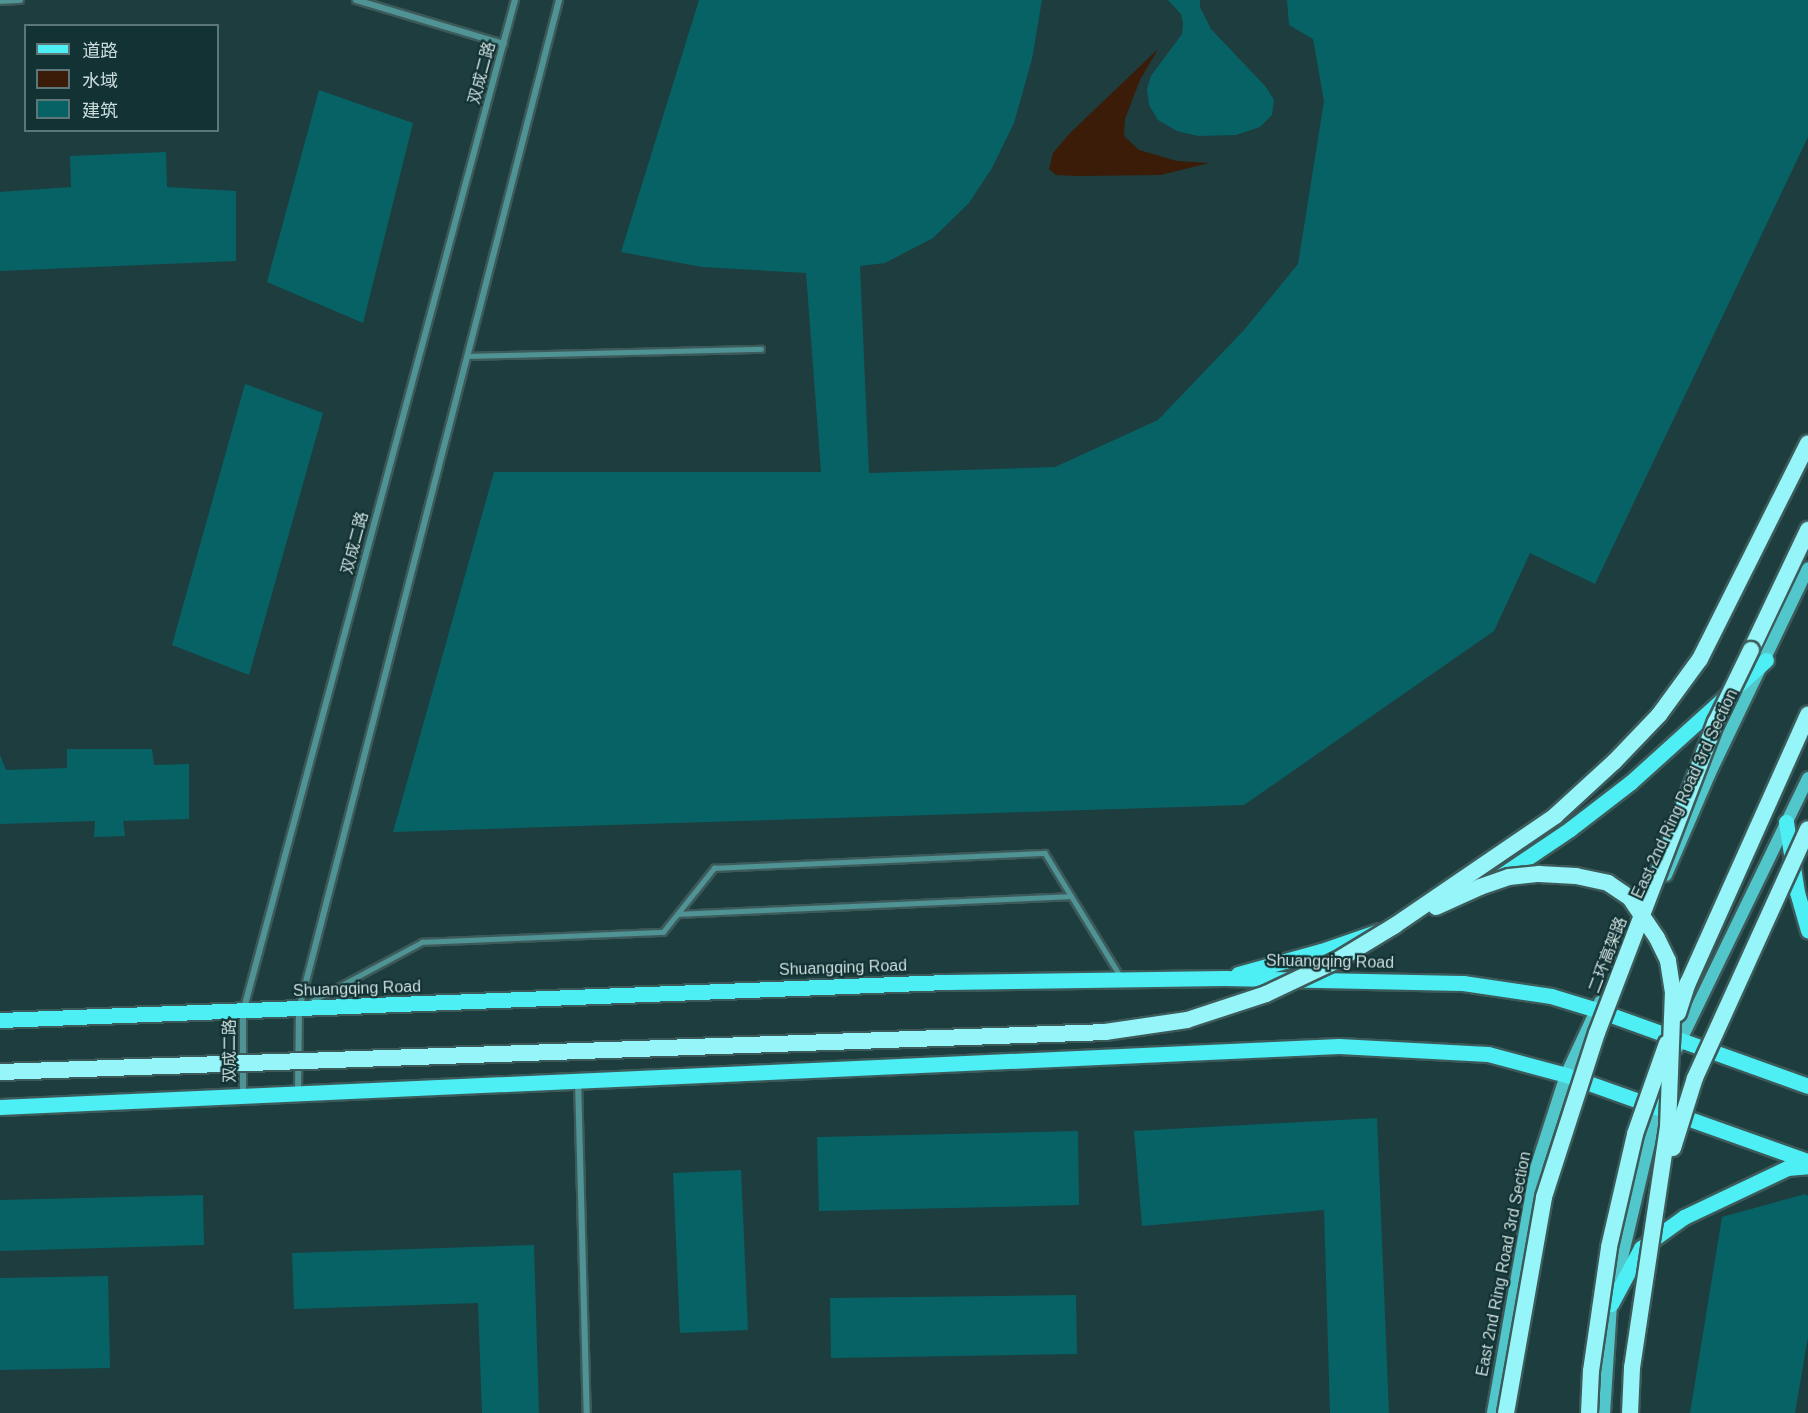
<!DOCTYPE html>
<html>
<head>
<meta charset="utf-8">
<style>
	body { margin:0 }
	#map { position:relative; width:1808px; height:1413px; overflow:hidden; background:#1e3d3e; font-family:Arial,"Noto Sans SC",sans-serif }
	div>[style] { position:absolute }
	.water>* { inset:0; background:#3a1c08 }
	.building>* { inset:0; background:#076265 }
	.roads { filter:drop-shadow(2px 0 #3d5a5a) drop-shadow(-2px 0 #3d5a5a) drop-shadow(0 2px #3d5a5a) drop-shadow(0 -2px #3d5a5a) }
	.service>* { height:4.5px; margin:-2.25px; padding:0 2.25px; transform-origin:2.25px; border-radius:2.25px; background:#4f9395 }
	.minor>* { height:6px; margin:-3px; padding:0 3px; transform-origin:3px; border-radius:3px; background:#4f9395 }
	.secondary>* { height:12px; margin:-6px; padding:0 6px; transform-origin:6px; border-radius:6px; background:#51c7cb }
	.primary>* { height:15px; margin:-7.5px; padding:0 7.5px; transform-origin:7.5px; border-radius:7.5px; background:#4deff4 }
	.trunk>* { height:16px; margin:-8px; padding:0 8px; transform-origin:8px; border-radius:8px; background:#95f5f8 }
	.bridges { filter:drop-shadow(2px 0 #3d5a5a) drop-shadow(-2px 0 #3d5a5a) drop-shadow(0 2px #3d5a5a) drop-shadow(0 -2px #3d5a5a) }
	.trunk-bridge>* { height:16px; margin:-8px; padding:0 8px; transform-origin:8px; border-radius:8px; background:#95f5f8 }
	span { translate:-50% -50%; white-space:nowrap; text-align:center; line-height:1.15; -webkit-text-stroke:4.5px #133233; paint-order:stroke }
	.street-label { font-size:16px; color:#cbdcdc }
	.legend { position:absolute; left:24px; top:24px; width:195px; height:108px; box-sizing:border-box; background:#133233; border:2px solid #5d7677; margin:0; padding:8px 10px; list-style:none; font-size:18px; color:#cbdcdc }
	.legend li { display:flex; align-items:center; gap:12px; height:30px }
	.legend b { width:30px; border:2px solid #5d7677 }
</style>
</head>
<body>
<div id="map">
	<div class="water">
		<i style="clip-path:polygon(1158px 49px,1140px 80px,1125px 119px,1124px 136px,1139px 150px,1177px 161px,1209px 163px,1161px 175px,1079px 176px,1056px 175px,1049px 169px,1053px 153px,1069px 134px)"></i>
	</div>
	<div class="building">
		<i style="clip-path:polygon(699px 0,1042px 0,1032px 59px,1014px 123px,992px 168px,969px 203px,933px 238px,885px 263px,860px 266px,869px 473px,1055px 467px,1158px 420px,1244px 330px,1298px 264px,1324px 101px,1313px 39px,1289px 25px,1287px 0,1808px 0,1808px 137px,1595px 584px,1530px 553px,1494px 631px,1244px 805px,393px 832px,494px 472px,821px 472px,806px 273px,702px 267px,621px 252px)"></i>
		<i style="clip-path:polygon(1168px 0,1200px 0,1200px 7px,1211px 29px,1266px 87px,1274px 100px,1272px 115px,1260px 127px,1236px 135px,1198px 136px,1177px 131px,1158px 120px,1149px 105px,1147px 89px,1151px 76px,1182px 34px,1183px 23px,1181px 14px)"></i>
		<i style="clip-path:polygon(319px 90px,413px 123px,363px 323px,267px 282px)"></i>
		<i style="clip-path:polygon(166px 152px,167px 187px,236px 191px,236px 261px,0 271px,0 192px,71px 187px,70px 156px)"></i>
		<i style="clip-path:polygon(245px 384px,323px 413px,249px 675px,172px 645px)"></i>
		<i style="clip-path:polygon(67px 749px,152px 749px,154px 765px,189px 764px,189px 819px,123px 821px,125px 836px,94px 837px,95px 821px,0 824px,0 755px,6px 770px,67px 768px)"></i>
		<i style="clip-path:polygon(1377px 1118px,1389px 1413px,1330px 1413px,1324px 1210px,1142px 1226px,1134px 1131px)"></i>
		<i style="clip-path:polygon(1078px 1131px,1079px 1205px,819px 1211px,817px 1137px)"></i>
		<i style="clip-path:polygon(741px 1170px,748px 1330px,680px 1333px,673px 1173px)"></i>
		<i style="clip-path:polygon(1805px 1194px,1808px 1196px,1808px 1337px,1795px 1413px,1690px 1413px,1722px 1217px)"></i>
		<i style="clip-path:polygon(203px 1195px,204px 1245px,0 1251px,0 1200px)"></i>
		<i style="clip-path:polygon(534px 1245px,539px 1413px,482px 1413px,478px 1303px,294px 1309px,292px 1253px)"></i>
		<i style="clip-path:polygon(108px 1276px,110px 1368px,0 1370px,0 1278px)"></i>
		<i style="clip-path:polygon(1076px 1295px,1077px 1354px,831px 1358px,830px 1298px)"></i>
	</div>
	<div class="roads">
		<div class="service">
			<i style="left:467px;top:356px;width:294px;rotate:-1.4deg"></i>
			<i style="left:678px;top:914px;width:393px;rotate:-2.6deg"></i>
			<i style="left:312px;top:1001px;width:125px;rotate:-28.2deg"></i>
			<i style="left:422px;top:942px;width:241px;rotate:-2.4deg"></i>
			<i style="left:663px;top:932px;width:82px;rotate:-51.4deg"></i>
			<i style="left:714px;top:868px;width:331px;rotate:-2.6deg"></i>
			<i style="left:1045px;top:853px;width:145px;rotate:58.5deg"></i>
		</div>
		<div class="minor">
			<i style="left:356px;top:0;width:154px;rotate:16.6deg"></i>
			<i style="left:0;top:1px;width:20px;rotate:-3deg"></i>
			<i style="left:578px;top:1080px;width:333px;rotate:88.5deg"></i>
			<i style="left:298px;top:1092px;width:83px;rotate:-89.3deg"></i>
			<i style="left:299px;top:1009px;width:1042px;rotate:-75.55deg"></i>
			<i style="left:243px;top:1094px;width:82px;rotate:-90deg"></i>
			<i style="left:243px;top:1012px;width:1048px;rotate:-74.96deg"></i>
		</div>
		<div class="secondary">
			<i style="left:1666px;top:875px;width:109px;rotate:-66.7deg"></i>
			<i style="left:1709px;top:775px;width:229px;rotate:-64.4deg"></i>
			<i style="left:1677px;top:1048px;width:300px;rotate:-64.1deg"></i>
			<i style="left:1493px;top:1413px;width:249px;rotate:-80deg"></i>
			<i style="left:1536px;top:1168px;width:98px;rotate:-72.1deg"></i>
			<i style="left:1566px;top:1075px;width:81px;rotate:-65deg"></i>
			<i style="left:1604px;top:1413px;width:109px;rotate:-86.3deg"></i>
			<i style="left:1611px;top:1304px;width:165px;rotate:-76.7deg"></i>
			<i style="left:1649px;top:1143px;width:45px;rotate:-73.2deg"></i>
		</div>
		<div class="primary">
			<i style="left:1786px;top:822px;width:71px;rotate:81.1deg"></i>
			<i style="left:1797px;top:892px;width:40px;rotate:74deg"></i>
			<i style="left:1496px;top:879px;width:89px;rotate:-34deg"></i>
			<i style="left:1570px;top:829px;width:77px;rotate:-37.6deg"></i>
			<i style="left:1631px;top:782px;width:182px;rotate:-42.1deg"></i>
			<i style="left:1238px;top:974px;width:86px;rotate:-15.5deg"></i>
			<i style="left:1321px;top:951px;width:61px;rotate:-19deg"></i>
			<i style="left:0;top:1020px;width:947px;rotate:-2.3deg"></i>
			<i style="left:946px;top:982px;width:278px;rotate:-0.8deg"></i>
			<i style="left:1224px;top:978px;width:239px;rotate:1.2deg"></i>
			<i style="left:1463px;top:983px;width:89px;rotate:8.4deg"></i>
			<i style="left:1551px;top:996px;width:48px;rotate:16.9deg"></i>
			<i style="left:1597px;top:1010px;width:224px;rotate:19.8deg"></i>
			<i style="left:0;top:1107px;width:1340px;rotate:-2.61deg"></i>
			<i style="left:1339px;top:1046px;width:149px;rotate:3.1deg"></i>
			<i style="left:1488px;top:1054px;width:81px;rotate:15.1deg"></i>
			<i style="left:1566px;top:1075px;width:257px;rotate:19.6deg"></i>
			<i style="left:1611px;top:1304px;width:64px;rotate:-61.8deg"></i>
			<i style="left:1641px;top:1248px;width:53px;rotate:-35.8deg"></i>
			<i style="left:1684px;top:1217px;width:114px;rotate:-25.4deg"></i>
			<i style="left:1787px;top:1168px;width:21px;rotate:-5deg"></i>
		</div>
		<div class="trunk">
			<i style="left:1751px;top:650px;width:133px;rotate:-64.6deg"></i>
		</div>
	</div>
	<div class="bridges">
		<div class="trunk-bridge">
			<i style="left:1436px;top:907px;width:48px;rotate:-24.4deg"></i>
			<i style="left:1480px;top:887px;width:31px;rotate:-19deg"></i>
			<i style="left:1509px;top:877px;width:30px;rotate:-6deg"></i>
			<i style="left:1539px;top:874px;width:37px;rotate:3deg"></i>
			<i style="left:1576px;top:876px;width:33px;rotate:12deg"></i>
			<i style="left:1608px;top:883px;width:27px;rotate:34deg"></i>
			<i style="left:1630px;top:898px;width:48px;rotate:56deg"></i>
			<i style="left:1657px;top:938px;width:25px;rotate:64deg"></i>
			<i style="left:1668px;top:961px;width:30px;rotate:81deg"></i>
			<i style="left:1673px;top:991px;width:136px;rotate:92.1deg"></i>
			<i style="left:1668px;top:1127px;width:244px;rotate:98.5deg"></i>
			<i style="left:1632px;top:1368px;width:45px;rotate:92.5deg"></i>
			<i style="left:1678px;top:1013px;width:32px;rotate:-72deg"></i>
			<i style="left:1688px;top:983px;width:294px;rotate:-65.9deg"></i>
			<i style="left:0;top:1072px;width:1106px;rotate:-2.07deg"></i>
			<i style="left:1105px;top:1032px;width:83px;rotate:-8.3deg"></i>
			<i style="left:1187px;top:1020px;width:83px;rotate:-18.2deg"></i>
			<i style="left:1266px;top:994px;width:80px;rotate:-25.3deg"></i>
			<i style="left:1338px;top:960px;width:66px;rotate:-31.3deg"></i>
			<i style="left:1394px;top:926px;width:195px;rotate:-34.3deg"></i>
			<i style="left:1555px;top:816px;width:80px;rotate:-42.5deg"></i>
			<i style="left:1614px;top:762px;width:65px;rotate:-46.2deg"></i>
			<i style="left:1659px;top:715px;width:69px;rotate:-53.8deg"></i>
			<i style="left:1700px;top:659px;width:241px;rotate:-63.4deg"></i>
			<i style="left:1673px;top:1148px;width:73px;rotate:-72.6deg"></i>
			<i style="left:1695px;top:1078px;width:273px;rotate:-65.6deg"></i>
			<i style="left:1506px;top:1413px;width:219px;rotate:-80deg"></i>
			<i style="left:1544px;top:1197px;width:172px;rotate:-72.1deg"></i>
			<i style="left:1597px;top:1033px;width:333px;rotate:-69.1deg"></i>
			<i style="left:1716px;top:722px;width:80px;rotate:-64.1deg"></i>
			<i style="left:1589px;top:1413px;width:42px;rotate:-87.3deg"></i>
			<i style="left:1591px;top:1371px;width:125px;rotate:-81.7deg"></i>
			<i style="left:1609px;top:1247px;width:116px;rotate:-77deg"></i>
			<i style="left:1635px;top:1134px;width:96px;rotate:-70.6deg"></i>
		</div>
	</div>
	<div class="street-label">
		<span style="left:482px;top:73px;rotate:-75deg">双成二路</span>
		<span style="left:355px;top:543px;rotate:-75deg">双成二路</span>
		<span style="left:1685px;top:794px;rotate:-65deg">East 2nd Ring Road 3rd Section</span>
		<span style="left:1608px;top:955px;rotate:-69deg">二环高架路</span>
		<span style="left:1330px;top:962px;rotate:1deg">Shuangqing Road</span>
		<span style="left:843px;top:968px;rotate:-2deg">Shuangqing Road</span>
		<span style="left:357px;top:989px;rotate:-2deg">Shuangqing Road</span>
		<span style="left:230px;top:1051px;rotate:-90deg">双成二路</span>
		<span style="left:1504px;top:1264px;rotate:-79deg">East 2nd Ring Road 3rd Section</span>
	</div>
	<ul class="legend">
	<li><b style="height:8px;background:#4deff4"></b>道路</li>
	<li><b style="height:16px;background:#3a1c08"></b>水域</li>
	<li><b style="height:16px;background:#076265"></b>建筑</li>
	</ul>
</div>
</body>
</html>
